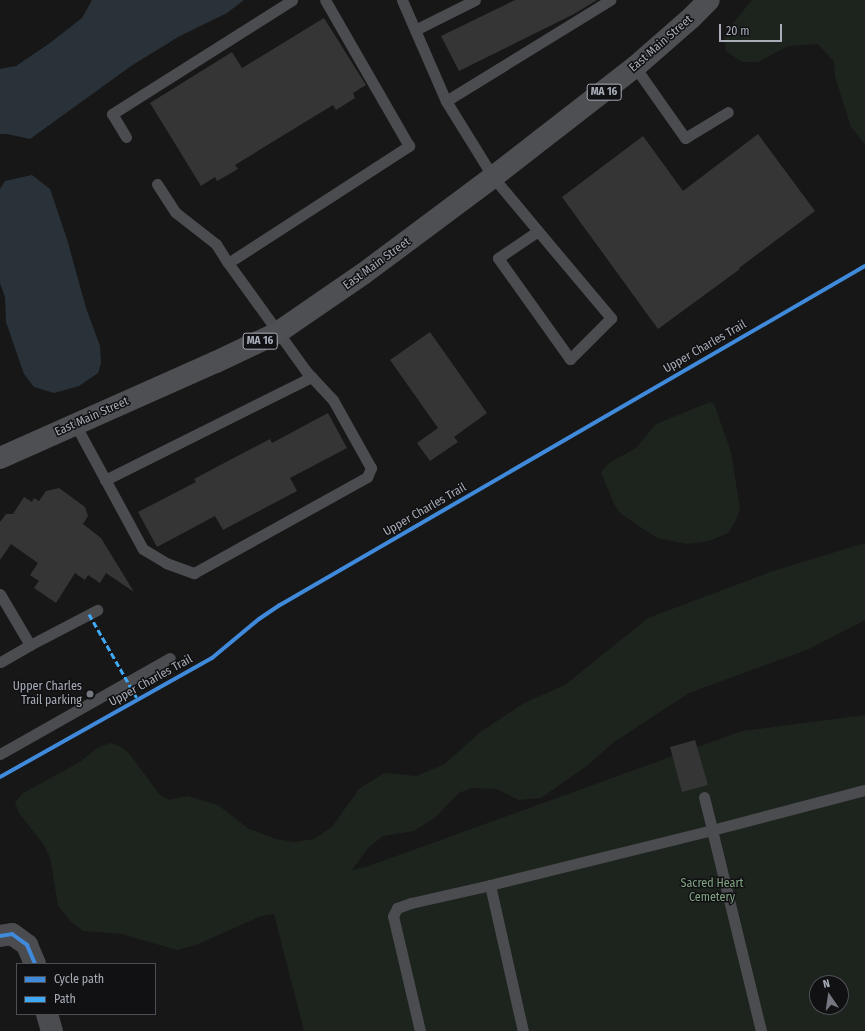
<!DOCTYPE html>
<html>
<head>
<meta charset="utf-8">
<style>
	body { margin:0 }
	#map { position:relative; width:865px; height:1031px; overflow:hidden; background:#171717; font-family:"Fira Sans Condensed",sans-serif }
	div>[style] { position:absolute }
	.green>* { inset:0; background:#1d241e }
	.water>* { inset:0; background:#2a3239 }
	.building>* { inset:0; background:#353536 }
	.service>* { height:11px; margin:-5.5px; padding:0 5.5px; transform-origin:5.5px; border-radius:5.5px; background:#4b4c50 }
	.minor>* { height:22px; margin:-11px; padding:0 11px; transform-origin:11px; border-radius:11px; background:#4b4c50 }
	.primary>* { height:22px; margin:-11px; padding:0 11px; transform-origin:11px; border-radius:11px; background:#4d4f52 }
	.quiet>* { height:3px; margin-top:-1.5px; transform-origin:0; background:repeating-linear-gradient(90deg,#3fa9f5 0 6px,transparent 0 9px) }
	.cycleway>* { height:4px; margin:-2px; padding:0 2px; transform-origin:2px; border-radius:2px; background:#408adc }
	.dots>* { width:11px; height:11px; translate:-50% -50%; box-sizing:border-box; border:2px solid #111113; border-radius:50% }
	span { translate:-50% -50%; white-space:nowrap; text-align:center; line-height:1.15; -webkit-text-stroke:3px #111113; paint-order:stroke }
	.shield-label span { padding:1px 3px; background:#111113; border:1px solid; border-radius:3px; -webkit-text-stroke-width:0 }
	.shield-label { font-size:11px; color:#a8adb8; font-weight:700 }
	.street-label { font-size:12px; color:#a8adb8 }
	.poi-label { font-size:12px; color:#a8adb8 }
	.right { translate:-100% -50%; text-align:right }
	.park-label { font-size:12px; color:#7fa381 }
	.legend { position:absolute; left:16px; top:963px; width:140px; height:52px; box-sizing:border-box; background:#111113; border:1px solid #4d4f55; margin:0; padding:5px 7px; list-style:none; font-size:12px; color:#a8adb8 }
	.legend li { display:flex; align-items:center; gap:8px; height:20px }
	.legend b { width:20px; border:1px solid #4d4f55 }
	.north { position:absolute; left:809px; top:975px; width:40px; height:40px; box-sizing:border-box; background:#111113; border:1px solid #4d4f55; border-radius:50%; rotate:347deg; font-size:11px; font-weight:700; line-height:16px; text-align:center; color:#a8adb8 }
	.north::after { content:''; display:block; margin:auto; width:14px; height:18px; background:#757880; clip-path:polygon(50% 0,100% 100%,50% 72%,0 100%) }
	.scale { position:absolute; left:719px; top:24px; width:63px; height:18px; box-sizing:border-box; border:2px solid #a8adb8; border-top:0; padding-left:5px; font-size:12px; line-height:14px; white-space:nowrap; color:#a8adb8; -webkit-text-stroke:3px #111113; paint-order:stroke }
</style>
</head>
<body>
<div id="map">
	<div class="green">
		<i style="clip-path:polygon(752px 0,865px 0,865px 144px,851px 127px,835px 77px,834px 62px,818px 44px,788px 46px,758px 62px,742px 62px,726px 51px,724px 34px)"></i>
		<i style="clip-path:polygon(710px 402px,714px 404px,731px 452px,740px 509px,736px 520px,728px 533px,709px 541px,687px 544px,657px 538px,621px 514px,614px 504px,601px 472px,609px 463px,636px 448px,656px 424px)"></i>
		<i style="clip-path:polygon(evenodd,865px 543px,865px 620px,809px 649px,689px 693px,614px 742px,588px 765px,541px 798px,519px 800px,497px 789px,471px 788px,459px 793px,436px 817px,414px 831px,383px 836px,368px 848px,352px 870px,366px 867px,742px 731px,865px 715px,865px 1031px,304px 1031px,274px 914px,261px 916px,196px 945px,177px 950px,121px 934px,83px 931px,71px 922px,58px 906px,50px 857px,44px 845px,19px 813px,15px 802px,23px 793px,80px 762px,97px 748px,110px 743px,119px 746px,128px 752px,160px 795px,169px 800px,187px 796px,218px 805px,249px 829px,276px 839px,294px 842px,314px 839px,332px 827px,359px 789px,384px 773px,417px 776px,445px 764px,479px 733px,524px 703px,565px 685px,648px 618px,773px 571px,865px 543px,817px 983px,841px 983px,841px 1007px,817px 1007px,817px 983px)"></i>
	</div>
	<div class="water">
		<i style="clip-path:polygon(92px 0,244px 0,227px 13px,178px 37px,131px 66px,30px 139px,7px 134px,0 134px,0 69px,16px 66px,50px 43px,82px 18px)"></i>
		<i style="clip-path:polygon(32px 175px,50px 189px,67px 239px,86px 308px,100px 346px,101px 363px,98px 373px,79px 386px,54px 393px,34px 387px,24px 374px,6px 322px,5px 297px,0 283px,0 189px,5px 181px)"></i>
	</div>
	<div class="building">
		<i style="clip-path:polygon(515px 0,597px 0,574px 14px,459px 71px,441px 36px)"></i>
		<i style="clip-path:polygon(324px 18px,366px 85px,353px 93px,355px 98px,336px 110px,333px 105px,235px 165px,238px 169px,217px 181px,215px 177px,201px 186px,150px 103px,232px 52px,242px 68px)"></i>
		<i style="clip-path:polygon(758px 134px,815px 211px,739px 268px,740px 269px,658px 329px,562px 197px,643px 136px,683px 191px)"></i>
		<i style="clip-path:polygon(430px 332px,487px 413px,454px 437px,458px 442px,430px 461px,417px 443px,438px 428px,390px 360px)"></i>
		<i style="clip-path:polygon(328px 413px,347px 448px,290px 478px,297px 491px,223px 530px,215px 516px,157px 547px,138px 512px,196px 482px,194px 479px,270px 439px,272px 443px)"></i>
		<i style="clip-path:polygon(59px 488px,85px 507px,88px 516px,83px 524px,101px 538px,134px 592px,106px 573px,100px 583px,88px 575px,85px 580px,75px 573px,56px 603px,34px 588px,39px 581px,30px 575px,38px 563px,11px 544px,0 560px,0 522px,6px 514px,13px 514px,24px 497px,32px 502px,34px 498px,39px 501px,46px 491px)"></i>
		<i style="clip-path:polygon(695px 740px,708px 785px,682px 792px,670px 747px)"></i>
	</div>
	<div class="service">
		<i style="left:402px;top:0;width:110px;rotate:66.5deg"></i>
		<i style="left:446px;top:101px;width:89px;rotate:58.3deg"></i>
		<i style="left:493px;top:177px;width:70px;rotate:50.2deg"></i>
		<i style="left:538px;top:231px;width:114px;rotate:50deg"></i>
		<i style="left:611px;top:318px;width:58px;rotate:135deg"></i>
		<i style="left:570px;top:359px;width:124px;rotate:-125.5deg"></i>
		<i style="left:498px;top:258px;width:48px;rotate:-34deg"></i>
		<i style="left:415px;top:30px;width:67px;rotate:-26.6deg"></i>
		<i style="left:635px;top:67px;width:87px;rotate:54.8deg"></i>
		<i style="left:685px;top:138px;width:50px;rotate:-31.2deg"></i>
		<i style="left:446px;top:101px;width:193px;rotate:-31.6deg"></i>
		<i style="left:126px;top:137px;width:27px;rotate:-121deg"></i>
		<i style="left:112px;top:114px;width:213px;rotate:-32.3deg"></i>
		<i style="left:157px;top:184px;width:33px;rotate:57deg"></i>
		<i style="left:175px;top:212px;width:52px;rotate:38deg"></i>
		<i style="left:216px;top:244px;width:22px;rotate:58deg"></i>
		<i style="left:228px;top:263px;width:216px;rotate:-32.9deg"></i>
		<i style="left:409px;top:146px;width:168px;rotate:-119.9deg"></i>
		<i style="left:75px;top:424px;width:142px;rotate:61.5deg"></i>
		<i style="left:143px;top:549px;width:27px;rotate:31deg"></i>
		<i style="left:166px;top:563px;width:30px;rotate:20deg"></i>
		<i style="left:194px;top:573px;width:198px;rotate:-29deg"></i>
		<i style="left:367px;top:477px;width:10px;rotate:-66deg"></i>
		<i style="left:371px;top:468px;width:78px;rotate:-119.2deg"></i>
		<i style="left:333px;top:400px;width:40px;rotate:-133deg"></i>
		<i style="left:306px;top:371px;width:133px;rotate:-125.8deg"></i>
		<i style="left:105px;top:480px;width:231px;rotate:-26.5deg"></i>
		<i style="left:0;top:594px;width:59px;rotate:59.5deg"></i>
		<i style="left:30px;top:645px;width:34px;rotate:150deg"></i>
		<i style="left:30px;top:645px;width:76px;rotate:-27.6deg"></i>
		<i style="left:0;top:754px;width:195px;rotate:-29.5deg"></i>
		<i style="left:704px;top:797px;width:34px;rotate:76deg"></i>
		<i style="left:712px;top:830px;width:158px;rotate:-14.7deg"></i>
		<i style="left:490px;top:885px;width:229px;rotate:-13.9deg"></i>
		<i style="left:712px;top:830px;width:207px;rotate:76.3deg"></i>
		<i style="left:420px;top:1031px;width:118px;rotate:-103.2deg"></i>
		<i style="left:393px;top:916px;width:9px;rotate:-63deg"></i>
		<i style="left:397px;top:908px;width:15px;rotate:-20deg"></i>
		<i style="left:411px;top:903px;width:81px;rotate:-12.8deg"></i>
		<i style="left:490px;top:885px;width:150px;rotate:77.3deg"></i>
	</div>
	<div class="minor">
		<i style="left:0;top:936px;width:12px;rotate:-9deg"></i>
		<i style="left:12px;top:934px;width:19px;rotate:36deg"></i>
		<i style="left:27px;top:945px;width:21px;rotate:67deg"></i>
		<i style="left:47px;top:1014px;width:18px;rotate:74deg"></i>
	</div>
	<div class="primary">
		<i style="left:0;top:458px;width:236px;rotate:-24deg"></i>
		<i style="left:216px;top:362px;width:68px;rotate:-25.4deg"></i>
		<i style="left:277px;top:333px;width:104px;rotate:-34.5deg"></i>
		<i style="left:363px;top:274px;width:162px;rotate:-36.7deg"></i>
		<i style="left:493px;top:177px;width:180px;rotate:-37.8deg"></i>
		<i style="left:635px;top:67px;width:74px;rotate:-41.2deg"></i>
		<i style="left:691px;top:18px;width:25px;rotate:-45deg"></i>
	</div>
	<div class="quiet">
		<i style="left:89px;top:614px;width:99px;rotate:60.3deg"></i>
	</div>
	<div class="cycleway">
		<i style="left:0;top:777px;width:243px;rotate:-29.3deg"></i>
		<i style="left:212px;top:658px;width:61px;rotate:-39.7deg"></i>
		<i style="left:259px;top:619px;width:25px;rotate:-34deg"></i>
		<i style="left:280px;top:605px;width:676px;rotate:-30.09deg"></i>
		<i style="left:0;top:936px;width:12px;rotate:-9deg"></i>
		<i style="left:12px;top:934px;width:19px;rotate:36deg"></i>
		<i style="left:27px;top:945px;width:21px;rotate:67deg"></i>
	</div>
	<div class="dots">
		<i style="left:90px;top:694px;background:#757880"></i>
	</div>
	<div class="shield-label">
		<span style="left:604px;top:92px">MA 16</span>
		<span style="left:260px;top:341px">MA 16</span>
	</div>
	<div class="street-label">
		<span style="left:661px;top:44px;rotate:-41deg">East Main Street</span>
		<span style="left:377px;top:264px;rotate:-36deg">East Main Street</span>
		<span style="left:705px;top:347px;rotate:-30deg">Upper Charles Trail</span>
		<span style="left:92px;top:417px;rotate:-24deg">East Main Street</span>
		<span style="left:425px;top:510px;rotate:-30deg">Upper Charles Trail</span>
		<span style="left:151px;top:681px;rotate:-29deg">Upper Charles Trail</span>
	</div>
	<div class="poi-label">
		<span class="right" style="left:82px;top:694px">Upper Charles<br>Trail parking</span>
	</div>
	<div class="park-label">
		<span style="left:712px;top:891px">Sacred Heart<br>Cemetery</span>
	</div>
	<ul class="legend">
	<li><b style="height:5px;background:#408adc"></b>Cycle path</li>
	<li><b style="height:5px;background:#3fa9f5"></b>Path</li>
	</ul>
	<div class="north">N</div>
	<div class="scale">20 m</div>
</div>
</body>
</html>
